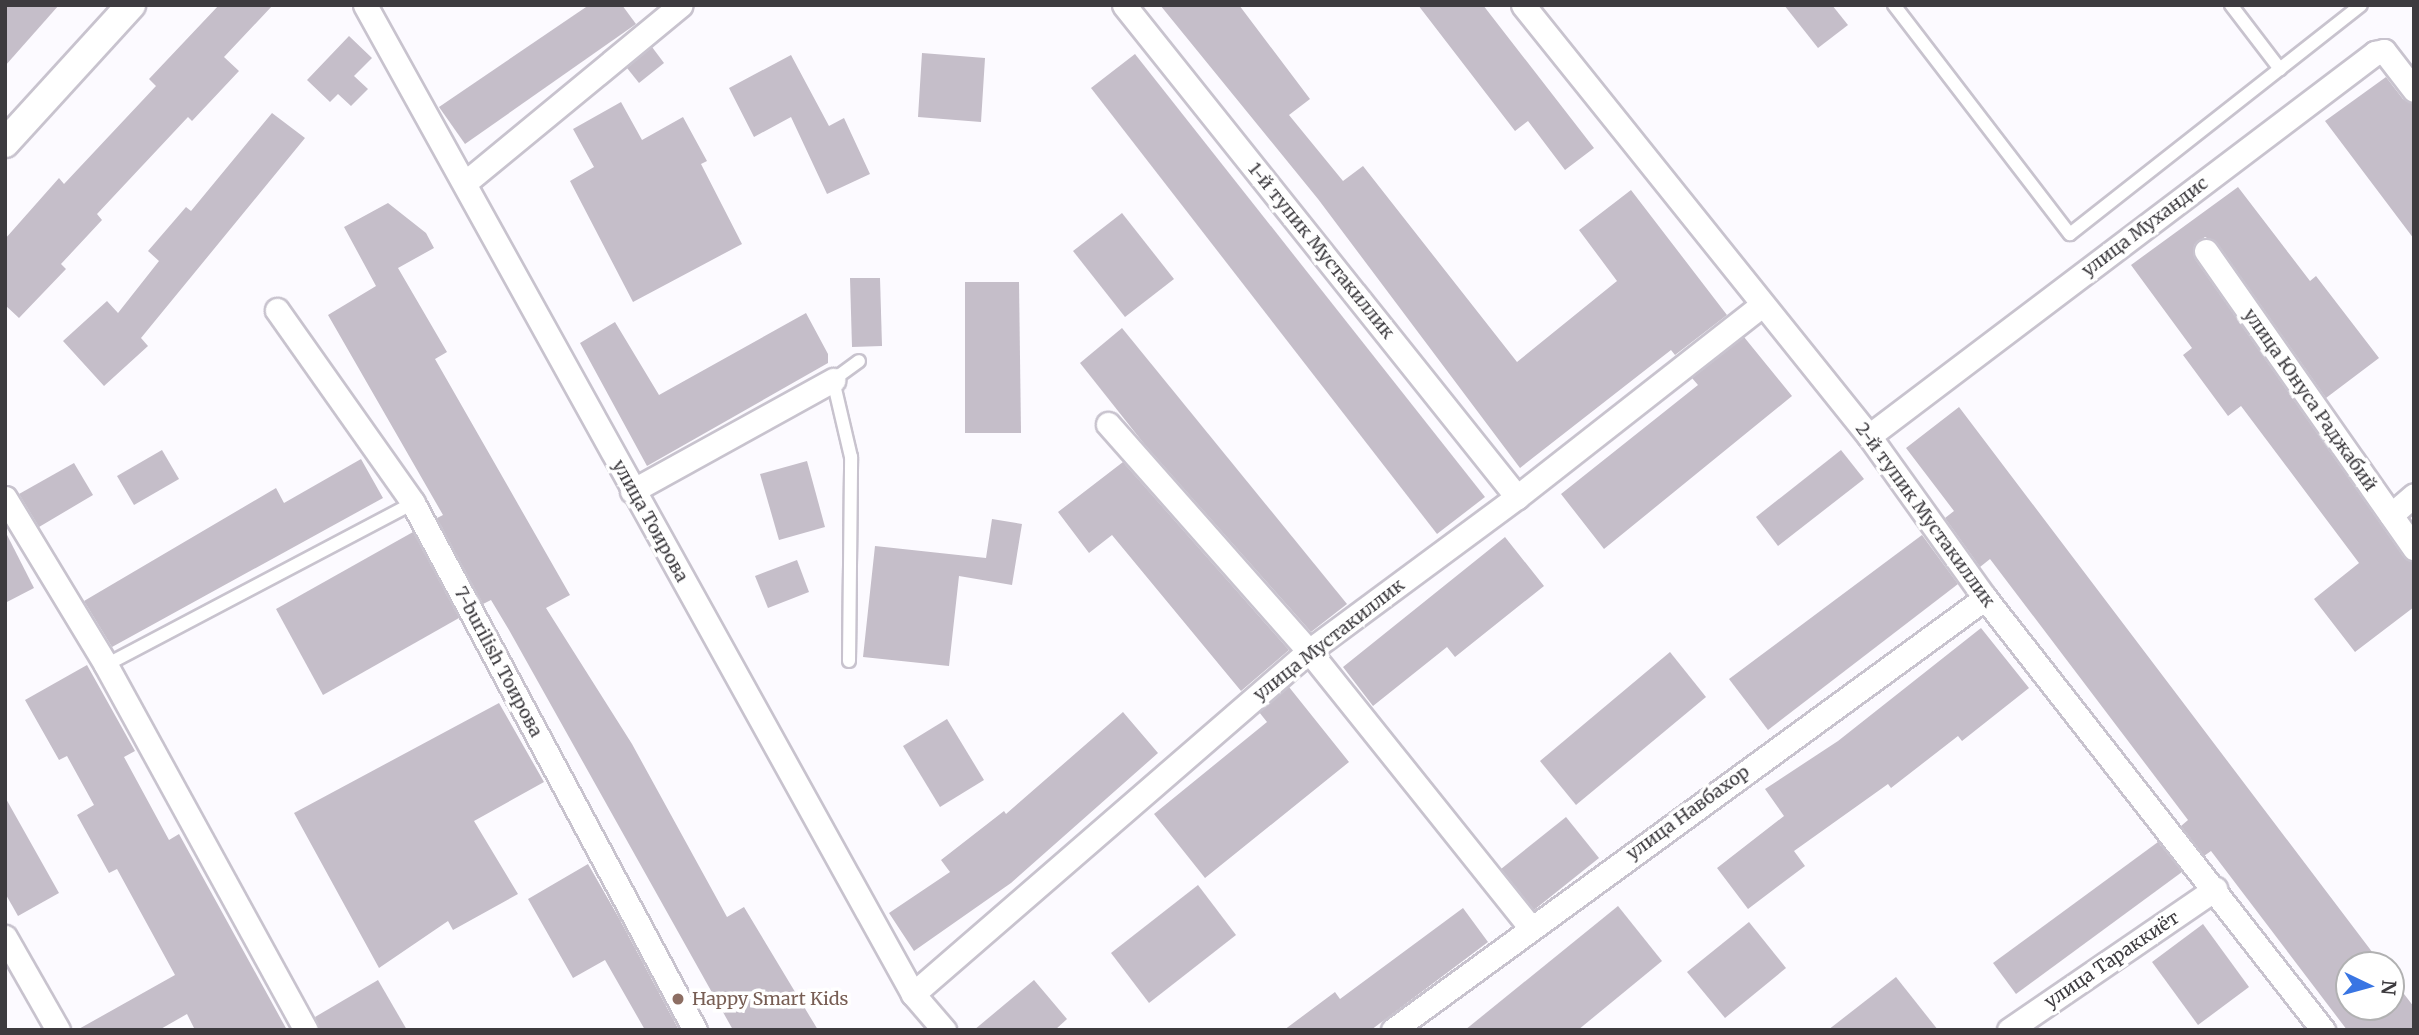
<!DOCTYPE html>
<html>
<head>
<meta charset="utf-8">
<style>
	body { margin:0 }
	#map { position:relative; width:2419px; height:1035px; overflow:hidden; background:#fcfaff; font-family:Merriweather,serif }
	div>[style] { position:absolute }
	.building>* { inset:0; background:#c5bec9 }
	.roads { filter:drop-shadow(2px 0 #c8c3ce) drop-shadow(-2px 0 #c8c3ce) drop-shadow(0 2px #c8c3ce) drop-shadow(0 -2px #c8c3ce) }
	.service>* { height:12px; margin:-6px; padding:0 6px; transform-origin:6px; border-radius:6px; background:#fff }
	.minor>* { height:23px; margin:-11.5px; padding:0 11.5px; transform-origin:11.5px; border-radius:11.5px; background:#fff }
	.tertiary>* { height:28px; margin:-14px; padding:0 14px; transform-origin:14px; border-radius:14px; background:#fff }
	.dots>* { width:19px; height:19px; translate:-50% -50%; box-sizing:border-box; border:4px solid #fff; border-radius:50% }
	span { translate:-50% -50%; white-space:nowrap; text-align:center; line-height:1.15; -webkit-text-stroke:7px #fff; paint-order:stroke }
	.street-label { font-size:18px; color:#3d3b3f }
	.education-label { font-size:18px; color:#785e54 }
	.left { translate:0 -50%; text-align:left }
	.frame { position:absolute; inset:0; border:7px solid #3d3b3f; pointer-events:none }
	.north { position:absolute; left:2335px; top:951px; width:70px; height:70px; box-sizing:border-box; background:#fff; border:2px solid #b1b1b2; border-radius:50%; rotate:95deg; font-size:19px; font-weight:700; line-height:28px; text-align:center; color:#3d3b3f }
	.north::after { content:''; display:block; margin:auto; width:24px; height:32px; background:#3975e3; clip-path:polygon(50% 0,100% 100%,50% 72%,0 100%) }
</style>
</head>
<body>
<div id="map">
	<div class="building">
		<i style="clip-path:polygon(5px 5px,59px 5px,5px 66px)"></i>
		<i style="clip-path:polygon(219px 5px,273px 5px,224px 57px,239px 71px,192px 121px,188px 117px,97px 214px,102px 220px,61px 264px,66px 269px,19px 318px,5px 305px,5px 239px,59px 178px,64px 184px,156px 86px,149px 79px)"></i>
		<i style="clip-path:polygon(589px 5px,622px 5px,636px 24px,465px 144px,439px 107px)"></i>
		<i style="clip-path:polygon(1160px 5px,1239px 5px,1310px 99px,1289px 115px,1343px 181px,1363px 166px,1517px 362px,1617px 281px,1579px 230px,1631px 190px,1727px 315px,1675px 355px,1671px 350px,1520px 468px,1318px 199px)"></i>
		<i style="clip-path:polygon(1418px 5px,1483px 5px,1594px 148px,1565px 170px,1528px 121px,1515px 131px)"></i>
		<i style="clip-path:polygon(1784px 5px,1832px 5px,1848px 25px,1818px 48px)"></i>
		<i style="clip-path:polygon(349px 36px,372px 58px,354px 76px,368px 89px,351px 106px,338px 94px,330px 102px,307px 80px)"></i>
		<i style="clip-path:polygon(652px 47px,664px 63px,639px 83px,627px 68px)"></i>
		<i style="clip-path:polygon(922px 53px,985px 58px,981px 122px,918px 117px)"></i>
		<i style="clip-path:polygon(1135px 54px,1485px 497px,1437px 534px,1091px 88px)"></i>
		<i style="clip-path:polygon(791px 55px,829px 126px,844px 118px,870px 174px,827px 194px,791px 117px,754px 137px,729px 88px)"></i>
		<i style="clip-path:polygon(2386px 77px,2403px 99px,2414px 104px,2414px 239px,2325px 121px)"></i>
		<i style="clip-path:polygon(621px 102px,642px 140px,683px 117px,707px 161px,701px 164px,742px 244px,633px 302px,570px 181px,594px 167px,573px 129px)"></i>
		<i style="clip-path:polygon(272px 113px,305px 138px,141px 338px,148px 346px,104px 386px,63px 341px,107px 301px,118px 313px,159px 261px,148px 251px,186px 207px,191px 211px)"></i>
		<i style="clip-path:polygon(2238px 187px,2310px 281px,2316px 276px,2379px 358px,2326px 398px,2217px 243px,2205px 237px,2194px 245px,2195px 259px,2403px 556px,2414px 562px,2414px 607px,2355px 652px,2314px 599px,2359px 563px,2241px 406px,2228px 416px,2183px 355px,2192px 348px,2131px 265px)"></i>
		<i style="clip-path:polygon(388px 203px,426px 233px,434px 248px,398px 268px,447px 352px,435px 359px,570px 595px,546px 608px,632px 744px,727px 917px,744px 907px,818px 1030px,733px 1030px,509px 630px,491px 600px,483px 604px,437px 518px,443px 515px,328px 315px,376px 286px,344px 227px)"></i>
		<i style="clip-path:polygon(1122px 213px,1174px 279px,1125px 317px,1073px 251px)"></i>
		<i style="clip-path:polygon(850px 278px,880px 278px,882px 346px,852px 347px)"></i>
		<i style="clip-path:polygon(965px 282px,1019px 282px,1021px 433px,965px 433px)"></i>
		<i style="clip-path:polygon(806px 313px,828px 354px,828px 363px,647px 466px,580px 343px,615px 322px,659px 395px)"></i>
		<i style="clip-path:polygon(1122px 328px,1347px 604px,1311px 632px,1145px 445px,1080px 363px)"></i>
		<i style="clip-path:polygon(1744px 337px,1792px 396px,1604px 549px,1561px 494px,1698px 385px,1692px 378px)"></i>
		<i style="clip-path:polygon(1959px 407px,2382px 965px,2349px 965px,2349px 1007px,2391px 1007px,2391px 977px,2414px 1007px,2414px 1030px,2347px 1030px,2211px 851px,2204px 856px,2181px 826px,2188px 820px,1990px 559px,1980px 567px,1945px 518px,1954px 511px,1906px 448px)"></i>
		<i style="clip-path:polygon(162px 450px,179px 479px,134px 505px,117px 476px)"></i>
		<i style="clip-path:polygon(1841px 450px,1864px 479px,1778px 546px,1756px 517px)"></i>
		<i style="clip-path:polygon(361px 459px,383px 498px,112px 647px,84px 601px,276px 488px,284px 503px)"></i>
		<i style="clip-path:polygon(807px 461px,825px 527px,779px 540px,760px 474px)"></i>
		<i style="clip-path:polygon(1123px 462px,1289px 650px,1241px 691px,1112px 535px,1089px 553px,1058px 512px)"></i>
		<i style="clip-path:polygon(74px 463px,93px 495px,39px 527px,19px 494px)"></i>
		<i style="clip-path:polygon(992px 519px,1022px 524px,1012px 585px,959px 576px,949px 666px,863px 657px,875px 546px,986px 558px)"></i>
		<i style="clip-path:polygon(5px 531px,34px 588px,5px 603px)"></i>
		<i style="clip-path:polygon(413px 532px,459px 618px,323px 695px,276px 609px)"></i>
		<i style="clip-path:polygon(1922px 535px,1958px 584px,1768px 730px,1729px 679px)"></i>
		<i style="clip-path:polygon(1505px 537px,1544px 586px,1455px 657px,1447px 647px,1373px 706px,1343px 667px)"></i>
		<i style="clip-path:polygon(797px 560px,809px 592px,768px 608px,755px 576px)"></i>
		<i style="clip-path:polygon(1981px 628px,2029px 688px,1962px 741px,1958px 736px,1891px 788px,1888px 784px,1794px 851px,1805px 866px,1748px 909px,1717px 868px,1784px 816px,1765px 789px,1838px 741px)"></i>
		<i style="clip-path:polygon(1670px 652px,1706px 697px,1576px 805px,1540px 761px)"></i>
		<i style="clip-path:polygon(87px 665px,135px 751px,124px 757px,169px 840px,179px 834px,287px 1030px,195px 1030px,187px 1014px,159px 1030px,77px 1030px,175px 975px,117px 869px,109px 873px,77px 815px,94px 805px,67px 756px,59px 760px,25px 700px)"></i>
		<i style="clip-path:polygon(1289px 687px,1349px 762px,1205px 878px,1154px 814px,1267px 722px,1259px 712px)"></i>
		<i style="clip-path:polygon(499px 703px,544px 782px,474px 821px,518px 894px,453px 930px,448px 921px,379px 968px,294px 813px)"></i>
		<i style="clip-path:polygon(1123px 712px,1158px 753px,1011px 883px,914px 951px,889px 913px,950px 872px,941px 860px,1004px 811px,1006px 814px)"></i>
		<i style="clip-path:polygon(947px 719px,984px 780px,940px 807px,903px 746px)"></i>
		<i style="clip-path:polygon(5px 797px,59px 893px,18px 916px,5px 893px)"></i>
		<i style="clip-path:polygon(1566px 817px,1599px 858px,1534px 910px,1501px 869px)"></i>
		<i style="clip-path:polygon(2158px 842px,2182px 872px,2016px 994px,1993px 963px)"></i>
		<i style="clip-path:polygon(588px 864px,619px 918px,679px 1030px,645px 1030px,605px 960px,573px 978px,528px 899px)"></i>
		<i style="clip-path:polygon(1198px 885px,1236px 935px,1149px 1003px,1111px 953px)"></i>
		<i style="clip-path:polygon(1618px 906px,1662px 961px,1578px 1030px,1465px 1030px)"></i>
		<i style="clip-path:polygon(1463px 908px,1488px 942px,1371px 1030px,1284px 1030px,1335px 992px,1340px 999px)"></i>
		<i style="clip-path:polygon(1749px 922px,1786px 968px,1725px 1018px,1687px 972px)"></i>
		<i style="clip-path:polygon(2203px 924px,2249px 987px,2198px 1025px,2152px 962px)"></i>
		<i style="clip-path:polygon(1896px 977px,1938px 1030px,1828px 1030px)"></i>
		<i style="clip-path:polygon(378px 980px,407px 1030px,320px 1030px,315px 1017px)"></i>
		<i style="clip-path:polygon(1034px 980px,1067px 1019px,1055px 1030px,974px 1030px)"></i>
	</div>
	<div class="roads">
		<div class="service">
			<i style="left:1894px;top:5px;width:289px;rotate:52.5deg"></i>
			<i style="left:2070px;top:234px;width:370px;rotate:-38.2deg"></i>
			<i style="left:2231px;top:5px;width:81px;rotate:52.6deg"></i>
			<i style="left:849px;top:661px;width:204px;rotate:-89.4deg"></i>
			<i style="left:851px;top:457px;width:79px;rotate:-103.2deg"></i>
			<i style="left:833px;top:380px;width:32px;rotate:-36deg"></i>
			<i style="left:106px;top:665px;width:347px;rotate:-27.8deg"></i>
		</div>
		<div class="minor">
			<i style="left:365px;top:5px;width:1131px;rotate:61.01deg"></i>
			<i style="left:913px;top:994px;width:48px;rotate:49.3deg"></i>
			<i style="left:1124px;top:5px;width:630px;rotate:51.38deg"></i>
			<i style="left:1523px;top:5px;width:553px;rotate:51.24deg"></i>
			<i style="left:1869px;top:436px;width:199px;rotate:54.4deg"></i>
			<i style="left:1985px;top:598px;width:549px;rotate:51.96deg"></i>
			<i style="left:466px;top:182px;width:278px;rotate:-39.5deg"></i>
			<i style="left:2206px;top:251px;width:363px;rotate:55deg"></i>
			<i style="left:277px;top:310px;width:236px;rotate:54.8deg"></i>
			<i style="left:413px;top:503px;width:598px;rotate:61.85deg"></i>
			<i style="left:1108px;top:424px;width:303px;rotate:48.5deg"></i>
			<i style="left:1309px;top:651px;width:354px;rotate:51.3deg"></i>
			<i style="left:1869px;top:436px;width:635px;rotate:-37.12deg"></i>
			<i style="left:2375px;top:53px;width:9px;rotate:-13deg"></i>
			<i style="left:2384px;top:51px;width:49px;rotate:52.4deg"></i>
			<i style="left:632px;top:491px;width:230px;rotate:-28.9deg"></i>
			<i style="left:5px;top:498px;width:195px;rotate:58.8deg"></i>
			<i style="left:106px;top:665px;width:416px;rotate:61.3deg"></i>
			<i style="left:2391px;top:515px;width:30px;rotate:-41deg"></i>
			<i style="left:5px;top:937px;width:107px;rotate:60.3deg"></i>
			<i style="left:913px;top:994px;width:524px;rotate:-40.9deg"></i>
			<i style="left:1309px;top:651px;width:259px;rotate:-36.5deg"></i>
			<i style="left:1517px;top:497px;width:310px;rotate:-38.1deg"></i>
			<i style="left:1393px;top:1030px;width:733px;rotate:-36.12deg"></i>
			<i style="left:2009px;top:1030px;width:250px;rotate:-34.4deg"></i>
		</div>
		<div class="tertiary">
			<i style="left:5px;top:143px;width:187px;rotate:-47.6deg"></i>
		</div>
	</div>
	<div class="dots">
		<i style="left:678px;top:999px;background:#8d6e63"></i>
	</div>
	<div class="street-label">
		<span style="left:2145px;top:227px;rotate:-37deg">улица Мухандис</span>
		<span style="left:1321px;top:251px;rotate:51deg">1-й тупик Мустакиллик</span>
		<span style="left:2310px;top:400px;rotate:55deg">улица Юнуса Раджабий</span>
		<span style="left:1925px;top:515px;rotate:54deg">2-й тупик Мустакиллик</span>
		<span style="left:650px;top:521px;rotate:61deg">улица Тоирова</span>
		<span style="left:1329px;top:640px;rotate:-38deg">улица Мустакиллик</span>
		<span style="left:498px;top:662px;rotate:62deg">7-burilish Тоирова</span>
		<span style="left:1688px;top:813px;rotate:-36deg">улица Навбахор</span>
		<span style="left:2112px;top:960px;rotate:-34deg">улица Тараккиёт</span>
	</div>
	<div class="education-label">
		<span class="left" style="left:692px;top:999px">Happy Smart Kids</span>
	</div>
	<div class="frame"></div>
	<div class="north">N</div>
</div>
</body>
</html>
